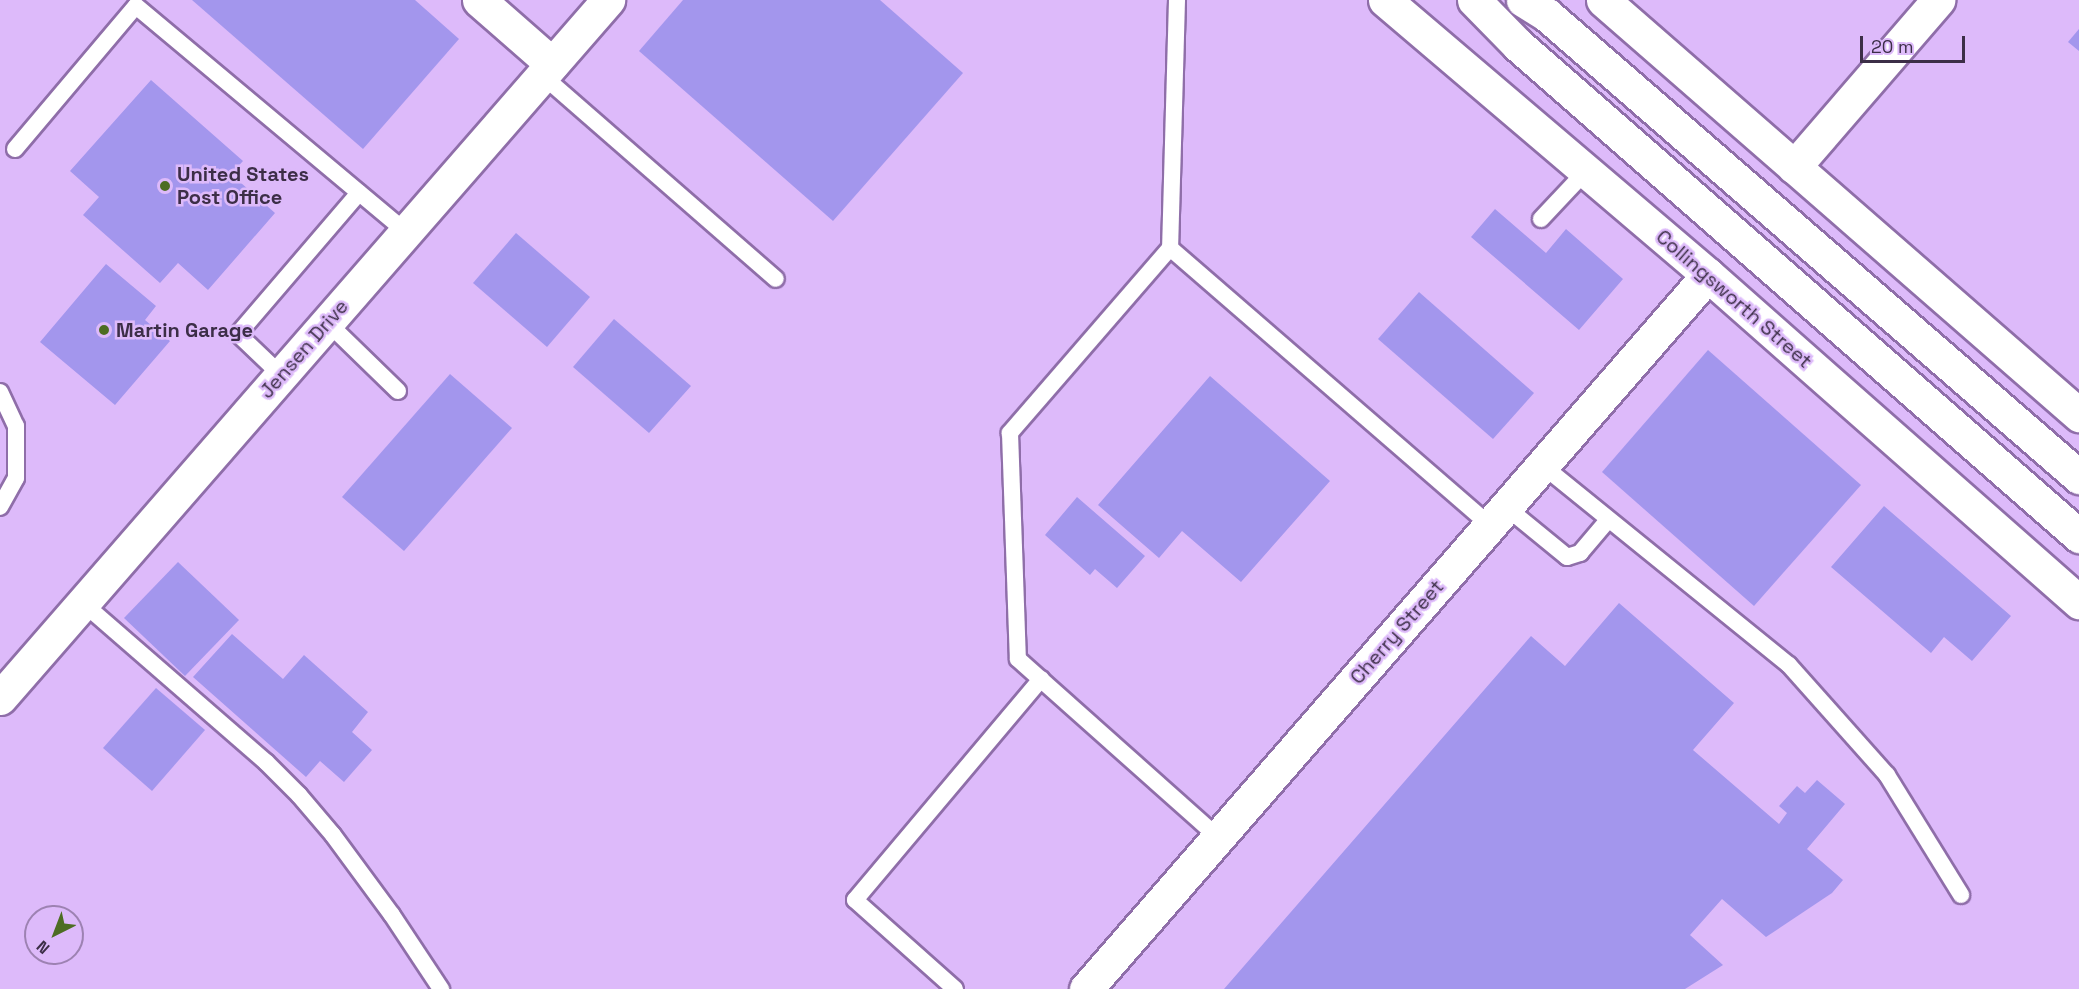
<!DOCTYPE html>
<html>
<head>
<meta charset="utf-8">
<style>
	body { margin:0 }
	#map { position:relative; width:2079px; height:989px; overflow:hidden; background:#ddbafa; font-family:"Space Grotesk",sans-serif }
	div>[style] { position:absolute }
	.building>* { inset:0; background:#a396ed }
	.roads { filter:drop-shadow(2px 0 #8f6ea9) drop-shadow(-2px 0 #8f6ea9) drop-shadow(0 2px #8f6ea9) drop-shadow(0 -2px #8f6ea9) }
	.service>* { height:16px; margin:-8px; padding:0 8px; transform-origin:8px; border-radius:8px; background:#fff }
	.minor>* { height:33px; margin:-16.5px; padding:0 16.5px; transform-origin:16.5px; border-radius:16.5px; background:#fff }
	.secondary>* { height:33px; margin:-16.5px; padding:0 16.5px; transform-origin:16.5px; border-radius:16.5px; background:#fff }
	.dots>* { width:16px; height:16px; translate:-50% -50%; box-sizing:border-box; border:3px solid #ddbafa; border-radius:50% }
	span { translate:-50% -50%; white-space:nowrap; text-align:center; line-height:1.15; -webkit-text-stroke:5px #ddbafa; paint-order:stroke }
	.poi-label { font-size:20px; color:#3c2e47; font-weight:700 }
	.left { translate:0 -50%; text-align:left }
	.street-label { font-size:20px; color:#3c2e47 }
	.north { position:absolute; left:24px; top:905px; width:60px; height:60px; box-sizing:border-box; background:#ddbafa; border:2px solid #9d82b2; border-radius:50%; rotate:222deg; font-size:16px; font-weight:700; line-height:24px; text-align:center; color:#3c2e47 }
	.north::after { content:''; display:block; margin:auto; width:21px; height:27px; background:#4d6d23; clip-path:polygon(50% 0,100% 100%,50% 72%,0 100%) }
	.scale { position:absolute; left:1860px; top:36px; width:105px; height:27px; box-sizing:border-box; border:3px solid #3c2e47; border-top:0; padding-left:8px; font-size:18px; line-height:21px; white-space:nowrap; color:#3c2e47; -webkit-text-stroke:4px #ddbafa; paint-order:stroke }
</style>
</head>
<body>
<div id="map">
	<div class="building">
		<i style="clip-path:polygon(192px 0,415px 0,459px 39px,363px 149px)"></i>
		<i style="clip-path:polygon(683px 0,880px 0,963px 73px,833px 221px,639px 51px)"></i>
		<i style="clip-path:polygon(2079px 29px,2079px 51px,2068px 42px)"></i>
		<i style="clip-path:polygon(151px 80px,243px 161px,231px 174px,275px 213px,208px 290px,178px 263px,160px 283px,83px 215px,99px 197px,70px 171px)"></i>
		<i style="clip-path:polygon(1495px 209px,1546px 253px,1566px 229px,1623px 279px,1579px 330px,1471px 237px)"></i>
		<i style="clip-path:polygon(516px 233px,590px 297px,547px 347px,473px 283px)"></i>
		<i style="clip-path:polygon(106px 264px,156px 306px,145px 320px,170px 341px,115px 405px,40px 342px)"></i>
		<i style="clip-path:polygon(1419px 292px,1534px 393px,1493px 439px,1378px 339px)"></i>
		<i style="clip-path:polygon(614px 319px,691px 386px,649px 433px,573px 367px)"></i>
		<i style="clip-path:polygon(1708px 350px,1861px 485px,1754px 606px,1602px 472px)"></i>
		<i style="clip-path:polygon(450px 374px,512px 428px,404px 551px,342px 497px)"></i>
		<i style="clip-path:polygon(1210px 376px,1330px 481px,1241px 582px,1182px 531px,1159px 558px,1098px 505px)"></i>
		<i style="clip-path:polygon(1077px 497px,1145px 556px,1117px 588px,1095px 569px,1090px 575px,1045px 535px)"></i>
		<i style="clip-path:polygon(1884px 506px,2011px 616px,1972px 661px,1944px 637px,1931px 653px,1831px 567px)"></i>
		<i style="clip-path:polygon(178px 562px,239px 620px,185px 676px,124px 618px)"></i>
		<i style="clip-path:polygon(1619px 603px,1734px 703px,1693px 750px,1779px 824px,1787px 813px,1779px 806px,1797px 786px,1805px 793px,1817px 780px,1845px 804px,1807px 849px,1843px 880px,1832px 893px,1766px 937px,1722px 899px,1690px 935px,1723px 965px,1685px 989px,1224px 989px,1531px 636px,1565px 666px)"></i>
		<i style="clip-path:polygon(232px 634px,283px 679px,304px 655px,368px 712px,352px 732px,372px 750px,344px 782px,320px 761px,306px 777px,193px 677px)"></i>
		<i style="clip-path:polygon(156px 688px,205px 730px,152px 791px,103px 748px)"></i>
	</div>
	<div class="roads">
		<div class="service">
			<i style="left:1177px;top:0;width:248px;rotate:91.6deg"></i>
			<i style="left:1170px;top:248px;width:245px;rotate:130.9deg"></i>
			<i style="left:1010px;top:433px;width:226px;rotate:88deg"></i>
			<i style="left:1018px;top:659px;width:268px;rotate:41.7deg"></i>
			<i style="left:542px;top:75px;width:310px;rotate:41.1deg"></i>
			<i style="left:15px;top:149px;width:187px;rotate:-49.8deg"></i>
			<i style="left:136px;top:6px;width:352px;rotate:39.9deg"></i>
			<i style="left:1541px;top:219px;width:66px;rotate:-46.8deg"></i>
			<i style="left:1170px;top:248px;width:423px;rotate:40.9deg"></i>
			<i style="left:327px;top:322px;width:99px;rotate:44.2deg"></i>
			<i style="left:281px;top:375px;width:59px;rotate:-136.4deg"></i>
			<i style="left:238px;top:334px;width:186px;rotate:-49.4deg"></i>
			<i style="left:0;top:392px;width:38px;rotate:65deg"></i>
			<i style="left:16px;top:426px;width:52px;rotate:90deg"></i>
			<i style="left:16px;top:478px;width:33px;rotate:119deg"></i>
			<i style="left:1542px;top:465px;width:318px;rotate:39deg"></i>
			<i style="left:1789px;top:665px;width:147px;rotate:48.3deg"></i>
			<i style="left:1887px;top:775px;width:141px;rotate:58.3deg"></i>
			<i style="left:1506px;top:507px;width:79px;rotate:39.3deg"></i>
			<i style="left:1567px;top:557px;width:14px;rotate:-17deg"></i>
			<i style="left:1580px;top:553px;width:43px;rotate:-49.7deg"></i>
			<i style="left:83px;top:603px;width:242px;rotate:41deg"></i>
			<i style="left:266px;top:762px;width:47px;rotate:45deg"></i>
			<i style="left:299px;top:795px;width:52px;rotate:49.6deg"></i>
			<i style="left:333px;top:835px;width:99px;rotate:53.6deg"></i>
			<i style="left:392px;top:915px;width:89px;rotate:56.5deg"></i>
			<i style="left:955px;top:989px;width:134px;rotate:-138.3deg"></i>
			<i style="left:855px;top:900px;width:289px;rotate:-49.9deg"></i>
		</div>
		<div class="minor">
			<i style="left:479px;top:0;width:97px;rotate:41.2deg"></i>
			<i style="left:1385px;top:0;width:424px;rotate:40.4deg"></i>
			<i style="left:1708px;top:275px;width:495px;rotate:41.4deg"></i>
			<i style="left:1603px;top:0;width:632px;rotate:41.08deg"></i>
			<i style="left:1794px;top:167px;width:221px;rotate:-49.2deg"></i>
			<i style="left:1086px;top:989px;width:947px;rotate:-48.94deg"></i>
		</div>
		<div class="secondary">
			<i style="left:1474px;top:0;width:63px;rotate:45.6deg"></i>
			<i style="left:1518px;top:45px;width:746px;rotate:41.19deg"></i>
			<i style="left:1523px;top:0;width:28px;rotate:32deg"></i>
			<i style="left:1547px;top:15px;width:705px;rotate:40.97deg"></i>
			<i style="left:0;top:698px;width:926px;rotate:-48.94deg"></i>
		</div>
	</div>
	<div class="dots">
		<i style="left:165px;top:186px;background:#4d6d23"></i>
		<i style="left:104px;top:330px;background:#4d6d23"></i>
	</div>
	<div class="poi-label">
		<span class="left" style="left:177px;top:186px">United States<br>Post Office</span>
		<span class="left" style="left:116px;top:330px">Martin Garage</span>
	</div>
	<div class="street-label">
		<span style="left:1734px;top:299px;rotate:41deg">Collingsworth Street</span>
		<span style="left:304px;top:349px;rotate:-49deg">Jensen Drive</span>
		<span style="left:1397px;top:632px;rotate:-49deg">Cherry Street</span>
	</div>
	<div class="north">N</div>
	<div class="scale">20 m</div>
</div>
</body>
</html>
